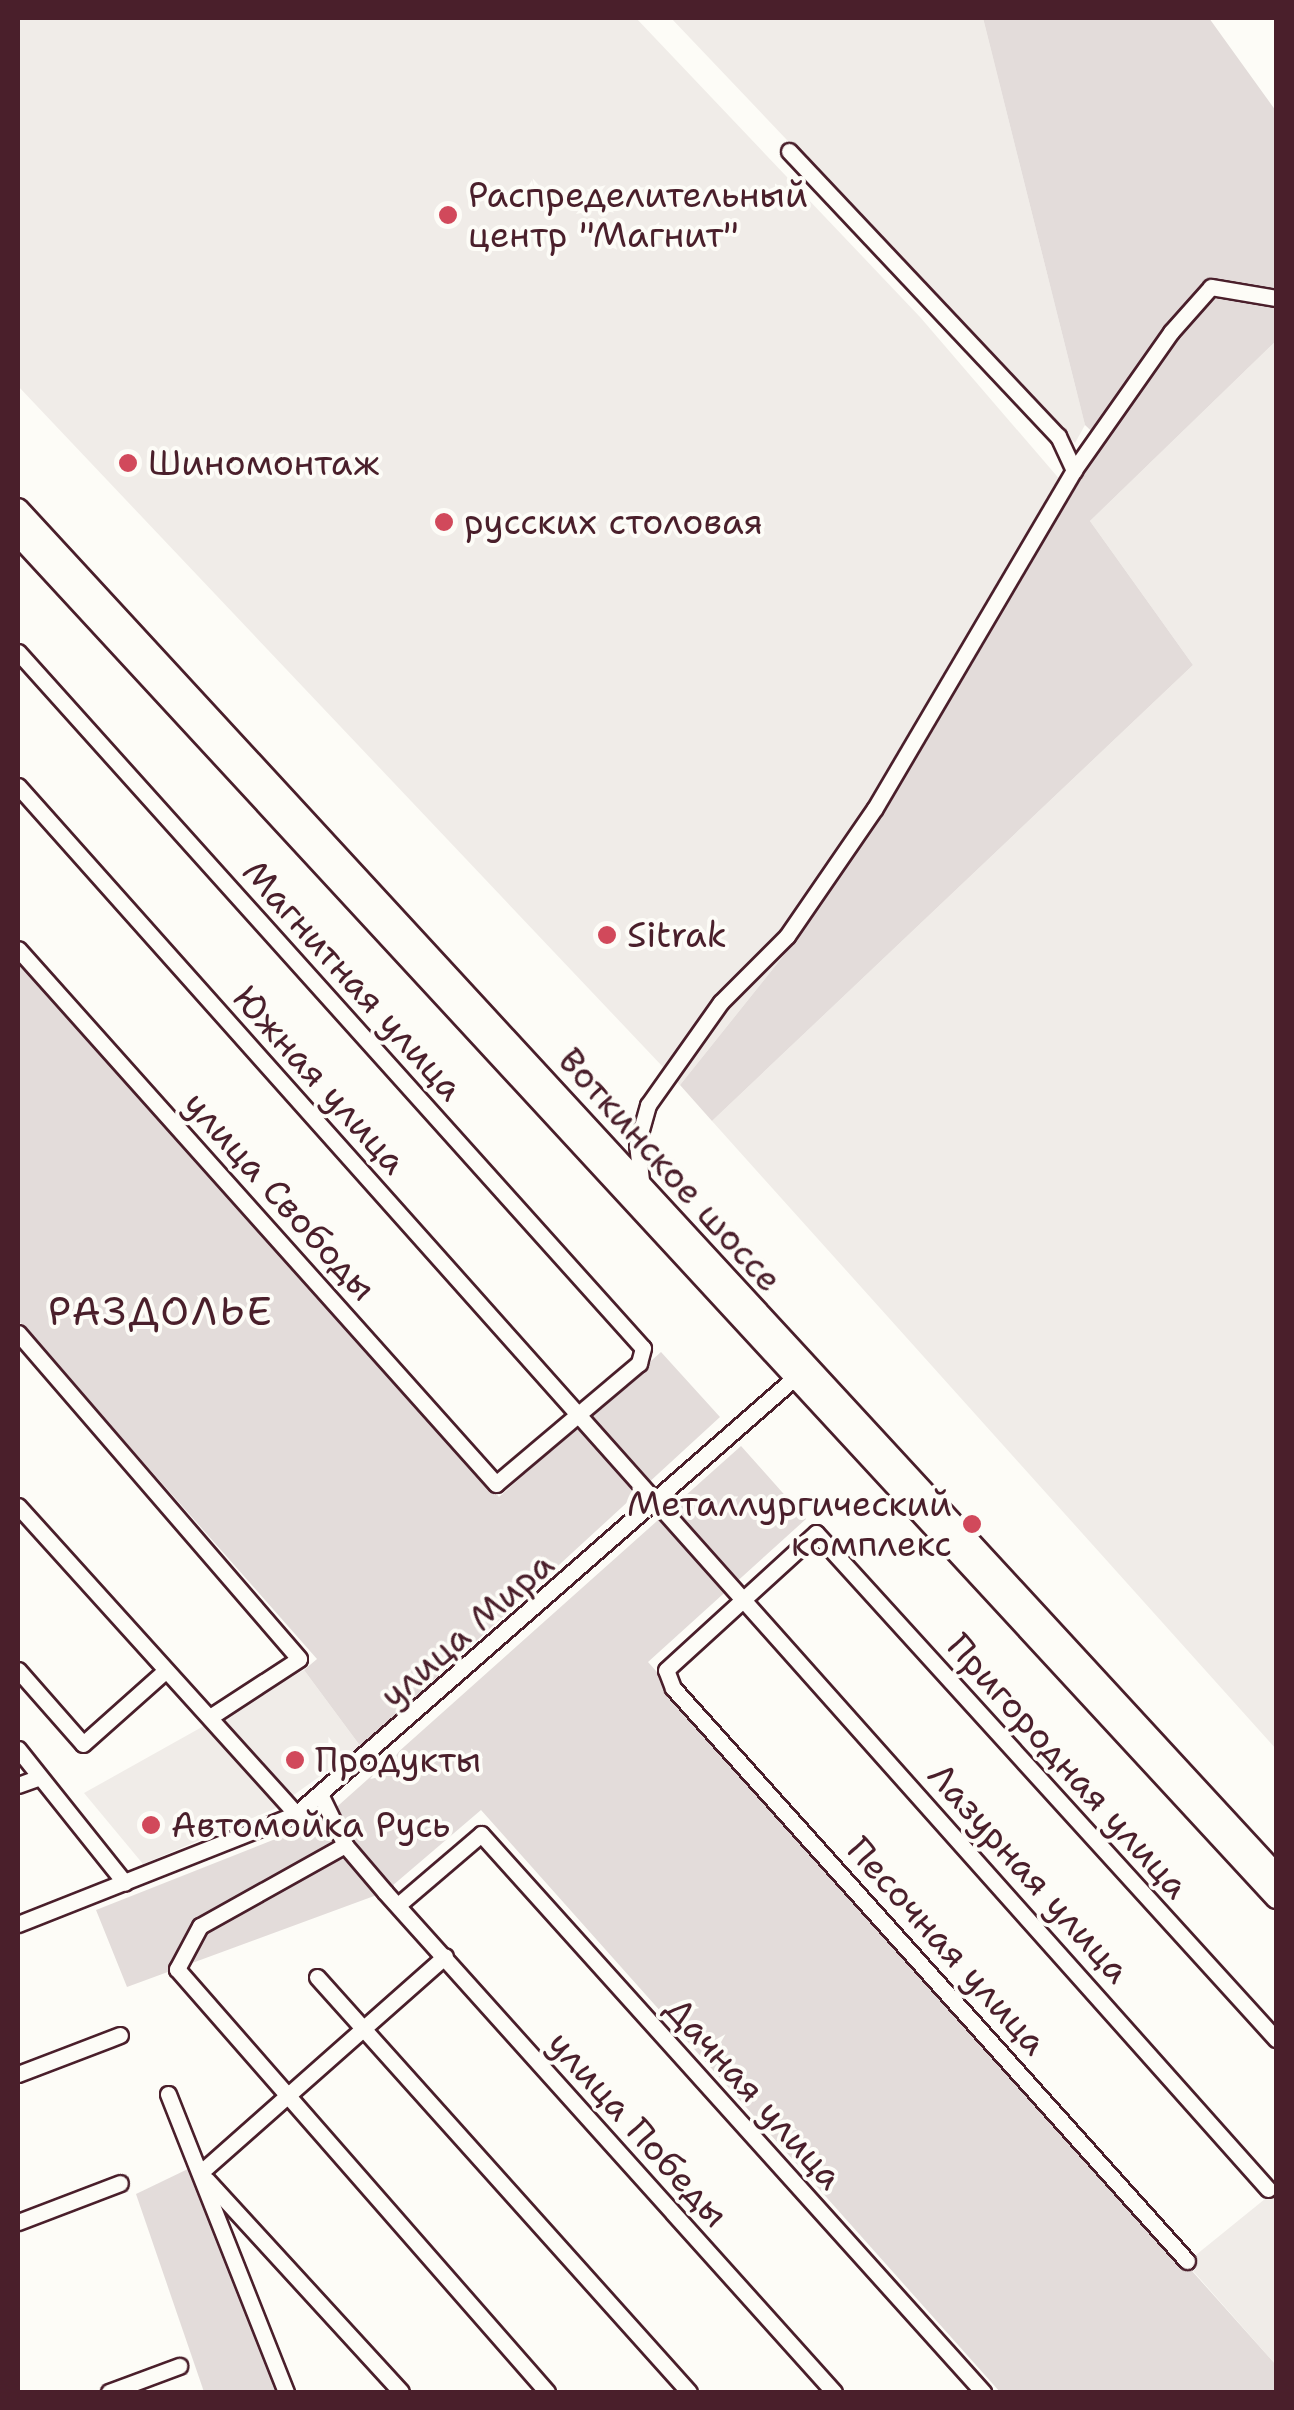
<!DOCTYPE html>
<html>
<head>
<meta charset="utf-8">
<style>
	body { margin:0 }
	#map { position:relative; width:1294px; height:2410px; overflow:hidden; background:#fdfcf7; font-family:"Shantell Sans",sans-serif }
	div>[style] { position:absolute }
	.built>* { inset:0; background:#f0ece8 }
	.green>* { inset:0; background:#e3dcda }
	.roads { filter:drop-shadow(2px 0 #4a1f2b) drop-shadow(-2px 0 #4a1f2b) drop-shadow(0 2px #4a1f2b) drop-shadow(0 -2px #4a1f2b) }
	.minor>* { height:15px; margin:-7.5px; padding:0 7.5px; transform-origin:7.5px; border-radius:7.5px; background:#fdfcf7 }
	.major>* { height:20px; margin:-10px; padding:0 10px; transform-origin:10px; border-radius:10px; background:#fdfcf7 }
	.dots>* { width:28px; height:28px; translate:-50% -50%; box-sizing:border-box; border:5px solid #fdfcf7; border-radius:50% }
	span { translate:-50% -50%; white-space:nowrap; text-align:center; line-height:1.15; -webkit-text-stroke:8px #fdfcf7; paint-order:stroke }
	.poi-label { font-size:35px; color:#4a1f2b }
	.left { translate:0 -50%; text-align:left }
	.right { translate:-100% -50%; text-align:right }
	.street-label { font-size:35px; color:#4a1f2b }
	.quarter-label { font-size:40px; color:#4a1f2b; letter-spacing:2.5px }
	.frame { position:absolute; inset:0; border:20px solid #4a1f2b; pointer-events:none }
</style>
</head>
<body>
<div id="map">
	<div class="built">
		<i style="clip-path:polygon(18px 18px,636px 18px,920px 317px,1068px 489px,788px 950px,680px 1085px,18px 386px)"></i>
		<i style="clip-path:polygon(671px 18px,983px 18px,1085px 425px,1075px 443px)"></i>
		<i style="clip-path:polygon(1276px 341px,1276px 1749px,712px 1121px,1193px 665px,1090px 521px)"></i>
		<i style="clip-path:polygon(304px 1670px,361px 1747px,274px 1809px,143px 1864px,84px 1793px)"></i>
		<i style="clip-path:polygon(1276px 2190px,1276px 2365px,1186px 2263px)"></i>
	</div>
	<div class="green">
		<i style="clip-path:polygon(983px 18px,1209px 18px,1276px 111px,1276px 341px,1090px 521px,1193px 665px,712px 1121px,680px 1085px,788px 950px,1102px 441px,1085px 425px)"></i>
		<i style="clip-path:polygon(18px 960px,499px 1497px,661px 1352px,720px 1417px,361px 1747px,304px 1670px,317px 1659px,18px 1320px)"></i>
		<i style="clip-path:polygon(741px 1446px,806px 1519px,648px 1662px,1276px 2365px,1276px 2392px,1000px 2392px,481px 1810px,385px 1892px,127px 1987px,96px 1910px,321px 1821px)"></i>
		<i style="clip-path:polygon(190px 2168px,280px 2392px,204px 2392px,136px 2194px)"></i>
	</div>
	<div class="roads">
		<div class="minor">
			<i style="left:789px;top:151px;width:392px;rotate:46.7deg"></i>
			<i style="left:1058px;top:436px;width:38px;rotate:65deg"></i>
			<i style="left:18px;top:652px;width:935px;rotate:48.08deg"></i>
			<i style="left:643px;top:1348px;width:16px;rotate:105deg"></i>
			<i style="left:639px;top:1363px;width:187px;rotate:139.8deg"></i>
			<i style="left:496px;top:1484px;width:717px;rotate:-131.78deg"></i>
			<i style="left:18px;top:786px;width:1879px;rotate:48.3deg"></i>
			<i style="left:642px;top:1189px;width:45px;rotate:-96.3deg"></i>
			<i style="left:637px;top:1144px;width:41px;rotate:-74.2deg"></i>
			<i style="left:648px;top:1105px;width:126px;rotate:-54.7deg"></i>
			<i style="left:721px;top:1002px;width:93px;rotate:-45deg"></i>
			<i style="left:787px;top:936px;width:155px;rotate:-55.5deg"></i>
			<i style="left:875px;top:808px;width:392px;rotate:-59.5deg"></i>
			<i style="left:1074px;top:470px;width:169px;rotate:-54.9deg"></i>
			<i style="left:1171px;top:332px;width:60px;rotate:-48.4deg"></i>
			<i style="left:1211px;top:287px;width:66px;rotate:9.6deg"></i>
			<i style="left:18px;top:1333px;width:430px;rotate:49.2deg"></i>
			<i style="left:299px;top:1659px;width:106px;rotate:146.9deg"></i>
			<i style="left:18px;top:1506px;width:415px;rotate:47.9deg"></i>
			<i style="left:18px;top:1670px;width:98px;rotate:48.7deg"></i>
			<i style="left:83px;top:1744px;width:110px;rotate:-41.7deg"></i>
			<i style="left:18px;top:1749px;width:171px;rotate:51.4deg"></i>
			<i style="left:18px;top:1785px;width:23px;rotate:-20deg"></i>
			<i style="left:321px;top:1796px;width:55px;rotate:63.9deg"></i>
			<i style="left:345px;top:1845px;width:62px;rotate:49.6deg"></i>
			<i style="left:385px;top:1892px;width:672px;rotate:48.08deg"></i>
			<i style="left:345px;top:1845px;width:166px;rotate:150.8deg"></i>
			<i style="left:200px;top:1926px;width:49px;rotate:118.1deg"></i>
			<i style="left:177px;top:1969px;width:562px;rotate:48.82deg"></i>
			<i style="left:398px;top:1905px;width:109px;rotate:-40.5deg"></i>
			<i style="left:481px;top:1834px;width:751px;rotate:48.02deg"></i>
			<i style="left:18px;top:1924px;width:299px;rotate:-21.6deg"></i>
			<i style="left:296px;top:1814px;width:670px;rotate:-41.19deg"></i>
			<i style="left:317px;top:1977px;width:557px;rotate:48.13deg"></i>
			<i style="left:18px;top:2074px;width:109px;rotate:-20.9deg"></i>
			<i style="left:168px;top:2094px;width:321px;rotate:68.4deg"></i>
			<i style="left:200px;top:2173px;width:327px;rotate:-41.5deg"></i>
			<i style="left:207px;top:2180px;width:287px;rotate:47.5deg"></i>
			<i style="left:18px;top:2222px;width:109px;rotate:-20.9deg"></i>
			<i style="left:1187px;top:2261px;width:770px;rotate:-131.89deg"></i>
			<i style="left:673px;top:1688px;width:19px;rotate:-111deg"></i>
			<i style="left:666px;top:1670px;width:203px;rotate:-42.4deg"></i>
			<i style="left:816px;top:1533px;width:684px;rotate:47.73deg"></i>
			<i style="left:109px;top:2392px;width:75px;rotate:-20.4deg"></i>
		</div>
		<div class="major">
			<i style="left:18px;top:509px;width:1856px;rotate:47.34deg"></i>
			<i style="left:18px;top:535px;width:1855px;rotate:47.29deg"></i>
		</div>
	</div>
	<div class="dots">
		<i style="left:448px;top:215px;background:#d1495b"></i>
		<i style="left:128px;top:463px;background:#d1495b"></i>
		<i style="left:444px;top:522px;background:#d1495b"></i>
		<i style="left:607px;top:935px;background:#d1495b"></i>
		<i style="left:972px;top:1524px;background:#d1495b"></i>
		<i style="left:295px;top:1760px;background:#d1495b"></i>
		<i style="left:151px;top:1825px;background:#d1495b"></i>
	</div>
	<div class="poi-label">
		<span class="left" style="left:468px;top:215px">Распределительный<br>центр "Магнит"</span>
		<span class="left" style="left:148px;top:463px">Шиномонтаж</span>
		<span class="left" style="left:464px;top:522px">русских столовая</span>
		<span class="left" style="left:627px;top:935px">Sitrak</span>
		<span class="right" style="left:952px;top:1524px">Металлургический<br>комплекс</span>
		<span class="left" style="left:315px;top:1760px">Продукты</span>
		<span class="left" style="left:171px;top:1825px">Автомойка Русь</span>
	</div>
	<div class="street-label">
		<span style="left:353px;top:980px;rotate:48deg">Магнитная улица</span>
		<span style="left:320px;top:1080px;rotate:48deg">Южная улица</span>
		<span style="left:670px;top:1170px;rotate:48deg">Воткинское шоссе</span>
		<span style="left:280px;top:1196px;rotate:48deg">улица Свободы</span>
		<span style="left:467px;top:1630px;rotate:-41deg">улица Мира</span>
		<span style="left:1068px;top:1766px;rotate:48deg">Пригородная улица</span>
		<span style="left:1029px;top:1873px;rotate:48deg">Лазурная улица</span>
		<span style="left:947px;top:1946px;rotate:48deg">Песочная улица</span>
		<span style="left:754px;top:2093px;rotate:48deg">Дачная улица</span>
		<span style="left:638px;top:2129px;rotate:48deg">улица Победы</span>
	</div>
	<div class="quarter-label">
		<span style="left:161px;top:1311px">РАЗДОЛЬЕ</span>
	</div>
	<div class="frame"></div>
</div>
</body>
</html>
